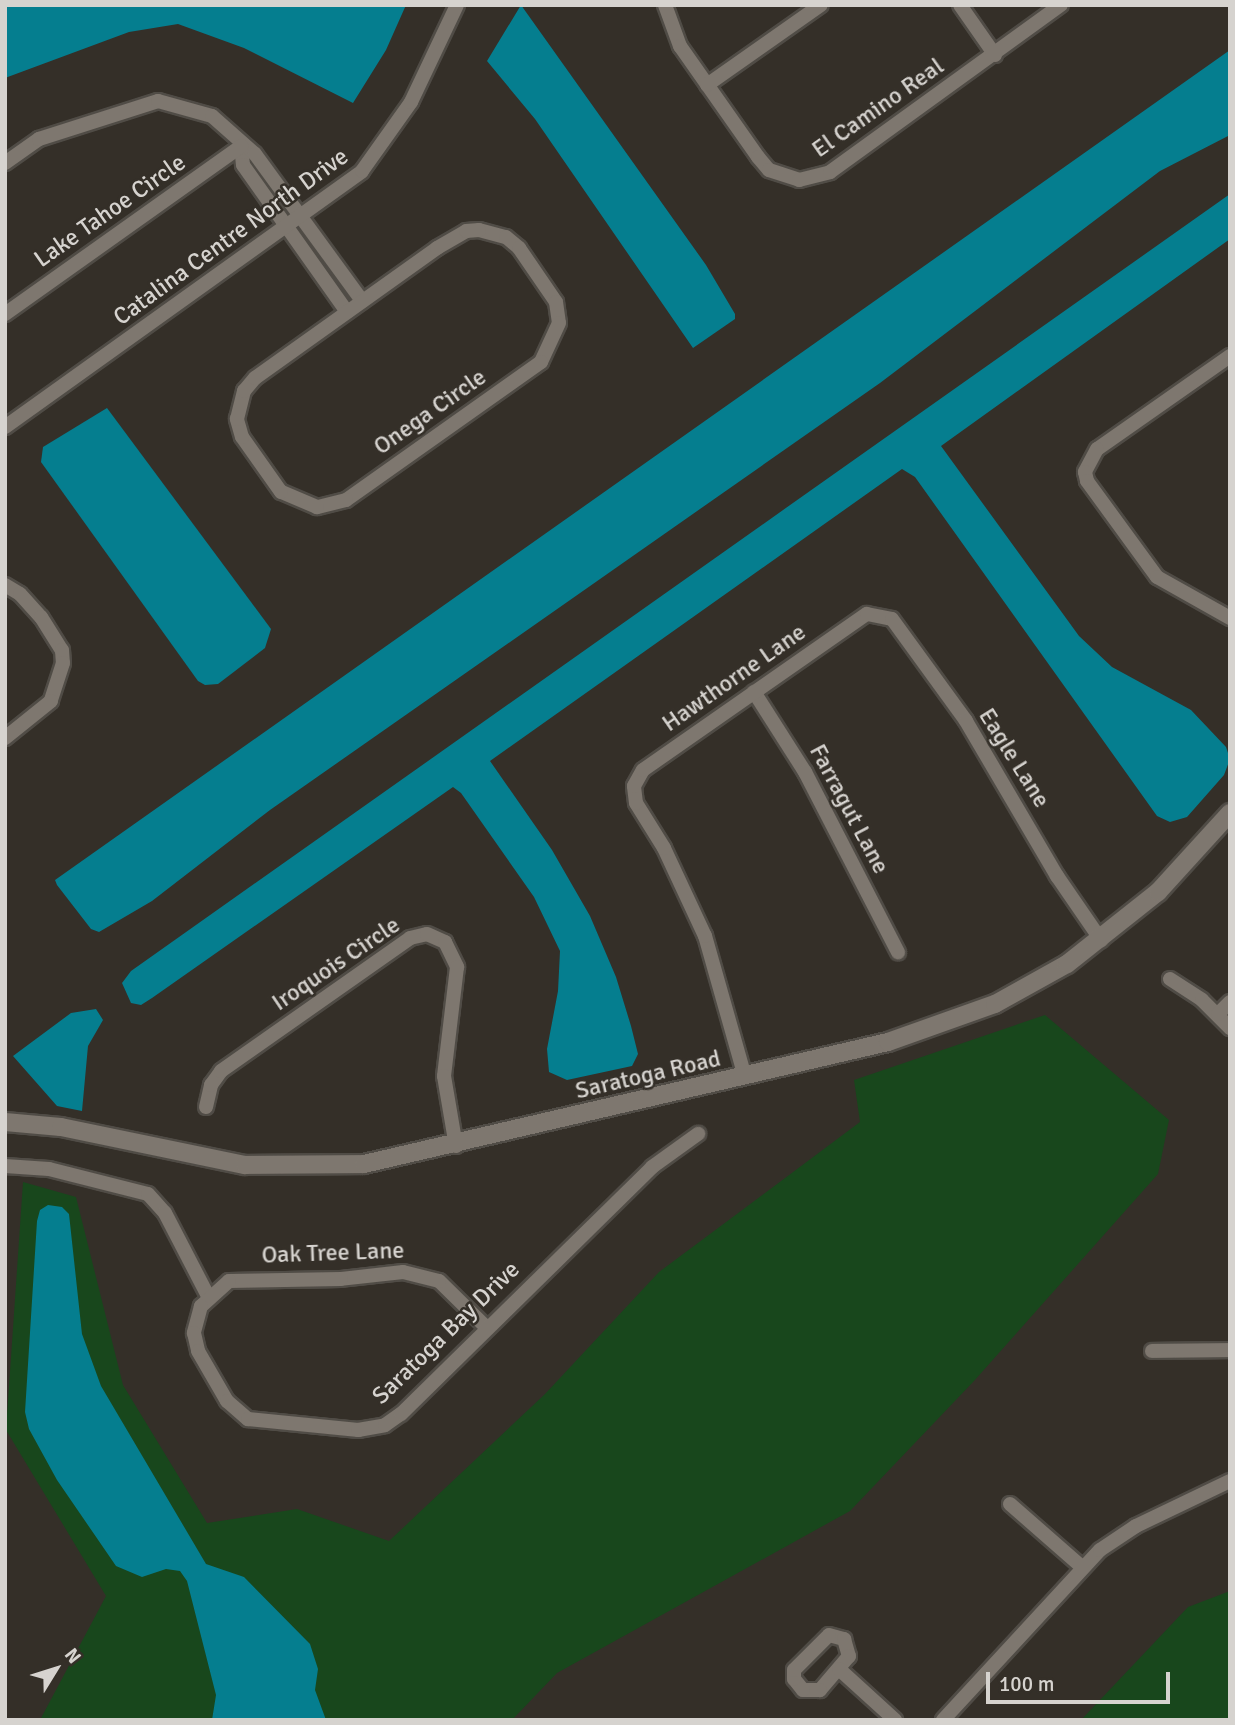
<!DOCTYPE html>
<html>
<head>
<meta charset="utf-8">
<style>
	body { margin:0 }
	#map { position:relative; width:1235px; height:1725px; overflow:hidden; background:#342f28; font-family:Signika,sans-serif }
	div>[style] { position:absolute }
	.green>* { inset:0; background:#18471c }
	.water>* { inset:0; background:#057e8f }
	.roads { filter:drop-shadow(2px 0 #504c46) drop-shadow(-2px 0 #504c46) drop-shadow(0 2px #504c46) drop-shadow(0 -2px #504c46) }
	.minor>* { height:14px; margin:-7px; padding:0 7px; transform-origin:7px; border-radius:7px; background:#7e776f }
	.tertiary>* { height:18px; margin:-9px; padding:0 9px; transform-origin:9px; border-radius:9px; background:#7e776f }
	span { translate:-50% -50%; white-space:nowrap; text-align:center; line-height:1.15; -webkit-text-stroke:5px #342f28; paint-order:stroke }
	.street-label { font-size:24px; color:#d6d3cf }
	.frame { position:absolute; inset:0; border:7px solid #d6d3cf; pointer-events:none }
	.north { position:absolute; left:21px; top:1634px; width:70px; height:70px; -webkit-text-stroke:5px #342f28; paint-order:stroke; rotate:52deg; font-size:19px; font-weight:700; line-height:28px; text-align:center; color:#d6d3cf }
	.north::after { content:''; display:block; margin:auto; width:24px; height:32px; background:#d6d3cf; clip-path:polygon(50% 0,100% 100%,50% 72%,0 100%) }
	.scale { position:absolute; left:986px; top:1672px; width:184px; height:32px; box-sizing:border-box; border:4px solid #d6d3cf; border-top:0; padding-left:9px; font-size:21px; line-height:24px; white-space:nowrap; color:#d6d3cf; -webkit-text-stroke:5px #342f28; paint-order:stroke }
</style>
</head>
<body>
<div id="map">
	<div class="green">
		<i style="clip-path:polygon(1045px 1015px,1169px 1120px,1158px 1174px,974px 1381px,850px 1511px,557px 1673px,512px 1720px,40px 1720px,106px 1596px,6px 1430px,23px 1182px,76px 1197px,123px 1385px,207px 1523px,297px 1509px,389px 1541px,545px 1394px,659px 1272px,860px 1122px,854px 1080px)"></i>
		<i style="clip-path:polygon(1230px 1591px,1230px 1720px,1081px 1720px,1188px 1607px)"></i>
	</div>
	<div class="water">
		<i style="clip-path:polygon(5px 5px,406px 5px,386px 50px,353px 103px,244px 48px,178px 24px,129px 32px,5px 78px)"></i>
		<i style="clip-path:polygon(521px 5px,706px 265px,735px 314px,735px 319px,693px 348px,535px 119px,487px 61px)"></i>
		<i style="clip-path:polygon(1230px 50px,1230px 135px,1160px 171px,880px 383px,270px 810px,152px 901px,99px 932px,91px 929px,57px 885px,55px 880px)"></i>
		<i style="clip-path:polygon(1230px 194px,1230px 239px,941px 446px,1079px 636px,1112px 667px,1191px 710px,1226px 747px,1230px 759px,1224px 775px,1187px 817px,1170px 822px,1157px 816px,915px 477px,902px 469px,490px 761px,552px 850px,590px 916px,616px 977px,631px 1026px,638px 1054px,632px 1066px,567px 1080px,549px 1072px,547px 1049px,558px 991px,560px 951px,534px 897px,461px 793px,453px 787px,152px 998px,141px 1005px,131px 1003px,122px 983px,131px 971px)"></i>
		<i style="clip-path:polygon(107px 408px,271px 629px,265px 648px,218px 684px,205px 685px,198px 681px,41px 462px,43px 447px)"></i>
		<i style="clip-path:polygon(96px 1009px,103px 1020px,88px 1046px,82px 1111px,57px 1106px,13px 1056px,71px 1013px)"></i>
		<i style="clip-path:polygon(48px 1205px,62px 1207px,69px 1214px,82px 1334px,101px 1386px,206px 1564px,244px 1577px,310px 1644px,318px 1669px,315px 1690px,326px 1720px,212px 1720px,216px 1695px,187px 1581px,180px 1571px,166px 1569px,142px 1577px,116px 1566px,57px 1480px,29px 1429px,25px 1412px,37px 1221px,40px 1210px)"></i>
	</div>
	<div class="roads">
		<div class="minor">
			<i style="left:665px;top:5px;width:44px;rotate:69.9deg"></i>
			<i style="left:680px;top:46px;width:136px;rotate:54.9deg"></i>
			<i style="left:758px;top:157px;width:17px;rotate:50deg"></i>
			<i style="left:769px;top:170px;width:32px;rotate:18deg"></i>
			<i style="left:799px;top:180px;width:32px;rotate:-14deg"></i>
			<i style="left:830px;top:172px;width:285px;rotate:-35.9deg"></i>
			<i style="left:960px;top:5px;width:61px;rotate:55deg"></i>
			<i style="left:707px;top:85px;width:139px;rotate:-35.1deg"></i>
			<i style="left:241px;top:146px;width:19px;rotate:84deg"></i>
			<i style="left:243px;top:165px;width:180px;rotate:54.7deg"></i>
			<i style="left:5px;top:163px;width:42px;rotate:-35.2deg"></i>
			<i style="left:39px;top:139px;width:125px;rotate:-17.7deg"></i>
			<i style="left:158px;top:101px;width:56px;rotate:15.5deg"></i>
			<i style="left:212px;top:116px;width:57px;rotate:41.5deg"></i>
			<i style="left:255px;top:154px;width:182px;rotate:53.9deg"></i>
			<i style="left:479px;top:230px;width:28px;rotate:15deg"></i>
			<i style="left:506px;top:237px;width:17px;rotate:40deg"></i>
			<i style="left:519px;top:248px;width:65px;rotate:55.6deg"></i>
			<i style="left:556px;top:302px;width:21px;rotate:82deg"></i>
			<i style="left:559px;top:323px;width:43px;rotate:114.8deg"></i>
			<i style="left:541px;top:362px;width:239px;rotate:144.7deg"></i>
			<i style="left:346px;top:500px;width:30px;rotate:166deg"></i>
			<i style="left:317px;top:507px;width:39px;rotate:-157deg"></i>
			<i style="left:281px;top:492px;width:67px;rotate:-125.3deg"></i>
			<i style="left:242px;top:437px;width:19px;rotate:-106deg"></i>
			<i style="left:237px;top:419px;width:29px;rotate:-76deg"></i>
			<i style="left:244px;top:391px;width:17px;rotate:-50deg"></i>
			<i style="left:255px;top:378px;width:224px;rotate:-35.5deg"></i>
			<i style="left:437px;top:248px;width:34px;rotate:-30deg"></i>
			<i style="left:466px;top:231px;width:13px;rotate:-4deg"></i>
			<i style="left:5px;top:314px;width:290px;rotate:-35.4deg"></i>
			<i style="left:1230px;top:356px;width:162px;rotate:145deg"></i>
			<i style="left:1097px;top:449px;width:26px;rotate:118deg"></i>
			<i style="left:1085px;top:472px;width:9px;rotate:77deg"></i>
			<i style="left:1087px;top:481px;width:119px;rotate:53.9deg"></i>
			<i style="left:1157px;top:577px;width:84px;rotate:29.3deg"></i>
			<i style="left:5px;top:427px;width:439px;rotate:-35.6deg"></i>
			<i style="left:362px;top:171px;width:85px;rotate:-54.6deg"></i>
			<i style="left:411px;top:102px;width:107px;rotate:-64.6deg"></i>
			<i style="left:5px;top:585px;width:17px;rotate:31deg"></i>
			<i style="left:20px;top:594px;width:31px;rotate:48deg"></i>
			<i style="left:41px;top:617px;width:39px;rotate:58deg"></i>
			<i style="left:62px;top:650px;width:13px;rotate:86deg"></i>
			<i style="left:63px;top:663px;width:40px;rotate:108deg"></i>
			<i style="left:51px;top:701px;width:59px;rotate:141.2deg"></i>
			<i style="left:754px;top:692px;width:95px;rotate:57.5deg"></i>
			<i style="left:805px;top:772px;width:203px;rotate:62.7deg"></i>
			<i style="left:1170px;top:979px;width:38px;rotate:33deg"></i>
			<i style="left:1202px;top:1000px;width:40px;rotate:45deg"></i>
			<i style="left:1218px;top:1014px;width:17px;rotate:-45deg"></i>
			<i style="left:745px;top:1077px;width:147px;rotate:-105.8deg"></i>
			<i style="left:705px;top:936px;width:97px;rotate:-115deg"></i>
			<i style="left:664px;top:848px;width:53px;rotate:-121.9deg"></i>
			<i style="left:636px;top:803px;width:17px;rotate:-97deg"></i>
			<i style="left:634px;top:786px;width:18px;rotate:-61deg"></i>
			<i style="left:643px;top:770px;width:273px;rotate:-34.9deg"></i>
			<i style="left:867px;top:614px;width:25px;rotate:11deg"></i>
			<i style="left:892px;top:619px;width:126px;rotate:54deg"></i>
			<i style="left:966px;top:721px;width:180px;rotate:59.6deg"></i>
			<i style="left:1057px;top:876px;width:78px;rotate:55.5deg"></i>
			<i style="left:206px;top:1107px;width:23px;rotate:-77deg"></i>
			<i style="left:211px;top:1085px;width:17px;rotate:-54deg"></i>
			<i style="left:221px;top:1071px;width:231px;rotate:-35.1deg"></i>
			<i style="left:410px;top:938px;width:17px;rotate:-13deg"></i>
			<i style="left:427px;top:934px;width:20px;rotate:24deg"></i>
			<i style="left:445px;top:942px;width:28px;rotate:64deg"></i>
			<i style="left:457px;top:967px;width:110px;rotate:96.8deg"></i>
			<i style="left:444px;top:1076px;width:71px;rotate:80.3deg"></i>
			<i style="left:5px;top:1166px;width:44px;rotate:3.9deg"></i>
			<i style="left:49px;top:1169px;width:102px;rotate:14.2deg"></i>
			<i style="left:148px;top:1194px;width:25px;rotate:48deg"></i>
			<i style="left:165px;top:1213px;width:93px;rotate:62.6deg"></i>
			<i style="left:487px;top:1328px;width:67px;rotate:-135.6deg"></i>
			<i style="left:439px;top:1281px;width:37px;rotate:-166deg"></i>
			<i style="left:403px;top:1272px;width:62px;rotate:173.6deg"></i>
			<i style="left:341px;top:1279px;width:112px;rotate:179deg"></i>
			<i style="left:229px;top:1281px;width:38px;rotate:138deg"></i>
			<i style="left:201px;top:1306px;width:28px;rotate:105deg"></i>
			<i style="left:194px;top:1333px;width:18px;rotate:77deg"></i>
			<i style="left:198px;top:1351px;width:58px;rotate:59.9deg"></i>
			<i style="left:227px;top:1401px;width:28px;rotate:41deg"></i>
			<i style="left:248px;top:1419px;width:111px;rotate:5.7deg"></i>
			<i style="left:358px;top:1430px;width:27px;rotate:-10deg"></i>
			<i style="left:385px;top:1425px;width:19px;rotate:-35deg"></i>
			<i style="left:401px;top:1414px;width:352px;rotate:-44.5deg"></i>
			<i style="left:652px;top:1167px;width:57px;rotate:-35.7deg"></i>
			<i style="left:1152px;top:1351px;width:78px;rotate:-0.7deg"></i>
			<i style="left:1010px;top:1504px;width:96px;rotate:41.2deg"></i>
			<i style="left:829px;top:1635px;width:16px;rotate:15deg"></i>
			<i style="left:844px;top:1639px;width:18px;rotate:74deg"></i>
			<i style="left:849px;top:1656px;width:45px;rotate:130.5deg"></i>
			<i style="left:820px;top:1690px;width:17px;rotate:180deg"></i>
			<i style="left:803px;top:1690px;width:14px;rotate:-129deg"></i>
			<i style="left:794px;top:1679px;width:9px;rotate:-90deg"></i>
			<i style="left:794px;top:1670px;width:49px;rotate:-45deg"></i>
			<i style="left:839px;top:1669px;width:76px;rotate:42.3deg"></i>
			<i style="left:943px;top:1720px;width:231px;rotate:-47.3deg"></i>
			<i style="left:1100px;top:1550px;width:43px;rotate:-33.7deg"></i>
			<i style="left:1136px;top:1526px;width:104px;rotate:-25.6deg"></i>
		</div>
		<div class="tertiary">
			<i style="left:5px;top:1122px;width:56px;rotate:5.1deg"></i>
			<i style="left:61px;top:1127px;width:188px;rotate:11.7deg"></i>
			<i style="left:245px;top:1165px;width:119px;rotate:-0.5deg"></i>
			<i style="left:364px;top:1164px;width:538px;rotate:-13.11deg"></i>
			<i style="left:888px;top:1042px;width:114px;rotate:-19.6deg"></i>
			<i style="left:995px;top:1004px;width:82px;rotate:-29.1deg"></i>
			<i style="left:1067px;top:964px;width:116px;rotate:-38.4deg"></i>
			<i style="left:1158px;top:892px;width:107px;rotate:-47.7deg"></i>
		</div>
	</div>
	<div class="street-label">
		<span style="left:878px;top:108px;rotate:-35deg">El Camino Real</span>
		<span style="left:110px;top:211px;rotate:-35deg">Lake Tahoe Circle</span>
		<span style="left:231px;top:237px;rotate:-36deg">Catalina Centre North Drive</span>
		<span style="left:430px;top:412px;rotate:-35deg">Onega Circle</span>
		<span style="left:734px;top:678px;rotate:-35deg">Hawthorne Lane</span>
		<span style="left:1014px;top:758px;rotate:58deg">Eagle Lane</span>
		<span style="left:849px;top:809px;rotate:62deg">Farragut Lane</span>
		<span style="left:336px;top:964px;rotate:-34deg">Iroquois Circle</span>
		<span style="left:648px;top:1075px;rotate:-13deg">Saratoga Road</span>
		<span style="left:333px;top:1253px;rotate:-2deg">Oak Tree Lane</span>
		<span style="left:446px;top:1333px;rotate:-44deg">Saratoga Bay Drive</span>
	</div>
	<div class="frame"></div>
	<div class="north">N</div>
	<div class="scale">100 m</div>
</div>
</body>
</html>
